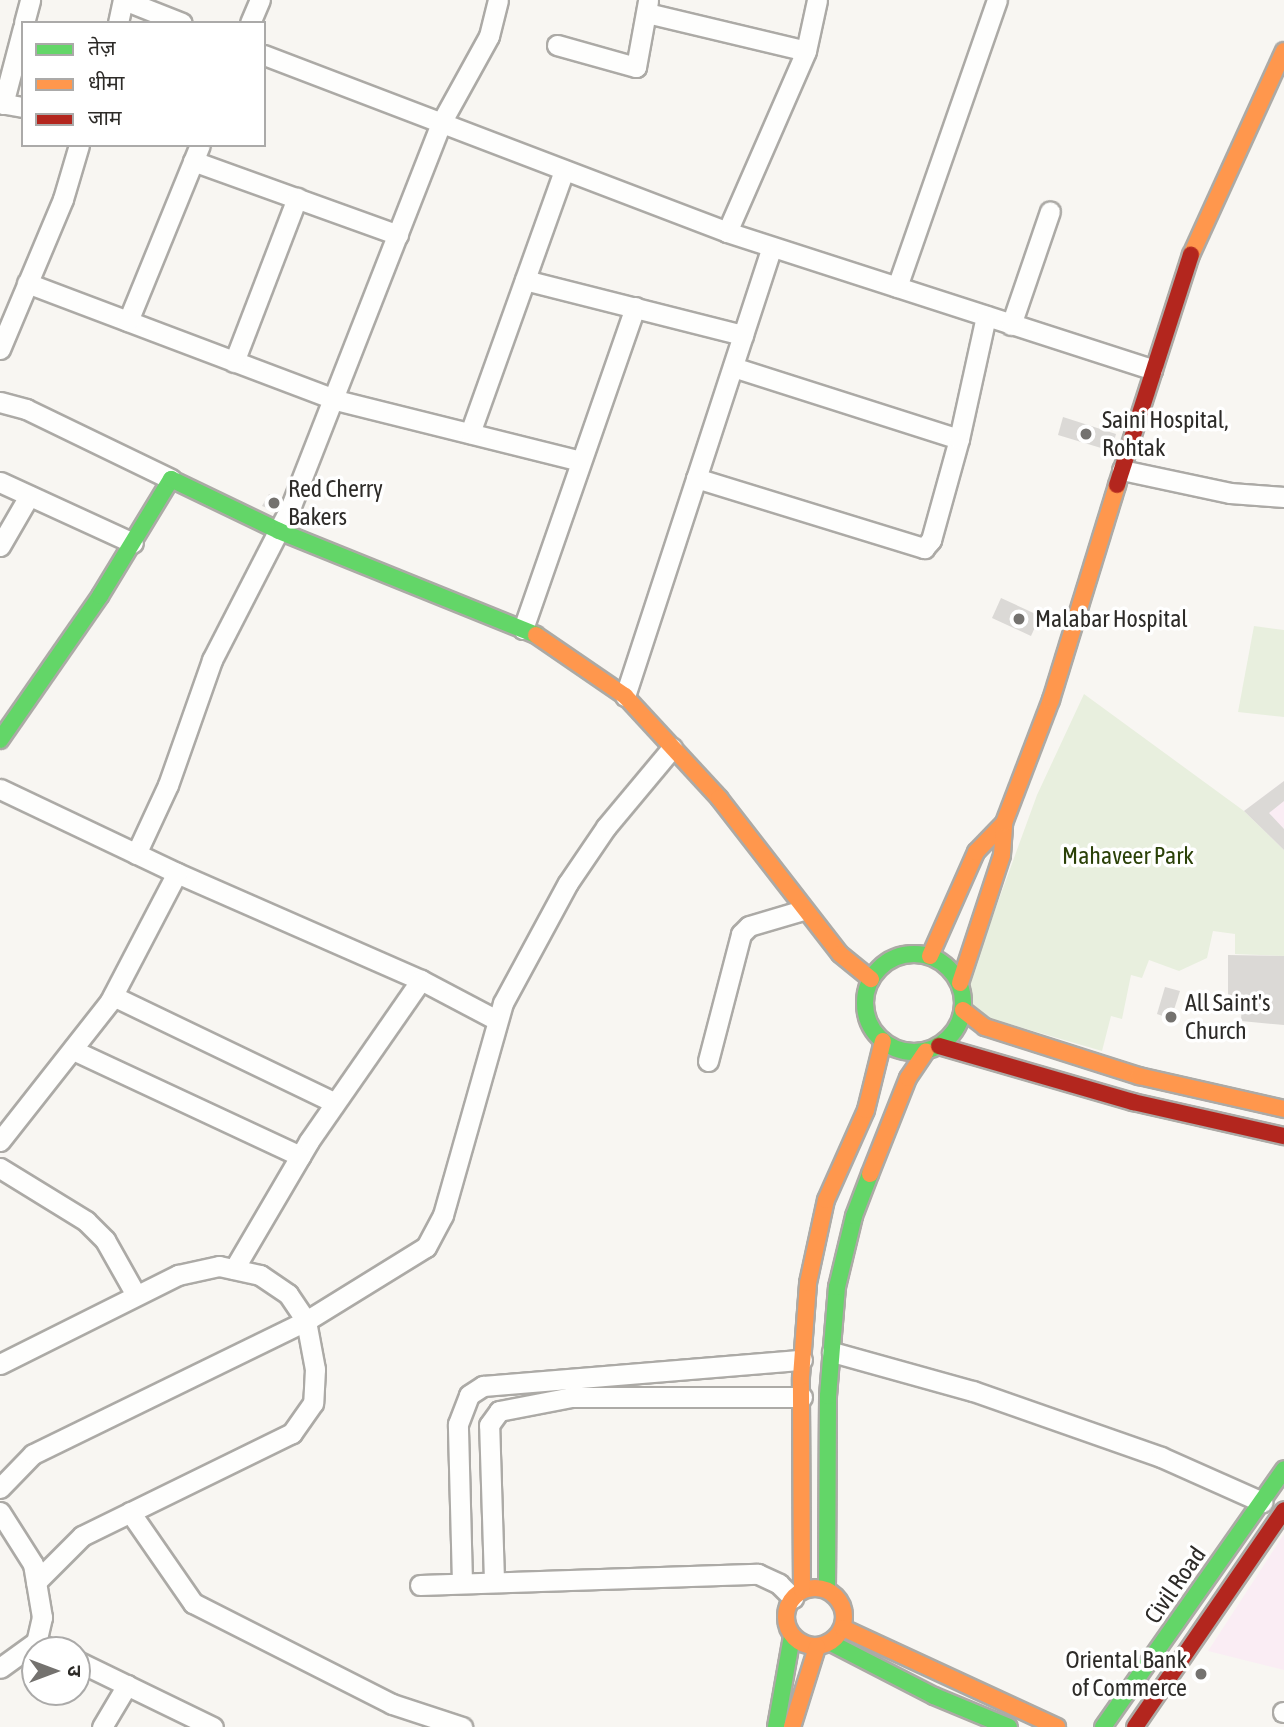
<!DOCTYPE html>
<html>
<head>
<meta charset="utf-8">
<style>
	body { margin:0 }
	#map { position:relative; width:1284px; height:1727px; overflow:hidden; background:#f8f6f2; font-family:"Asap Condensed","Noto Sans Devanagari",sans-serif }
	div>[style] { position:absolute }
	.commercial>* { inset:0; background:#faedf4 }
	.green>* { inset:0; background:#e8efde }
	.building>* { inset:0; background:#dbd9d6 }
	.roads { filter:drop-shadow(2px 0 #acaaa6) drop-shadow(-2px 0 #acaaa6) drop-shadow(0 2px #acaaa6) drop-shadow(0 -2px #acaaa6) }
	.street>* { height:19px; margin:-9.5px; padding:0 9.5px; transform-origin:9.5px; border-radius:9.5px; background:#fefefd }
	.fast>* { height:16px; margin:-8px; padding:0 8px; transform-origin:8px; border-radius:8px; background:#63d668 }
	.fast>.ring { margin:-8px; padding:0; box-sizing:content-box; background:none; border:16px solid #63d668; border-radius:50% }
	.slow>* { height:16px; margin:-8px; padding:0 8px; transform-origin:8px; border-radius:8px; background:#ff974d }
	.slow>.ring { margin:-8px; padding:0; box-sizing:content-box; background:none; border:16px solid #ff974d; border-radius:50% }
	.jam>* { height:16px; margin:-8px; padding:0 8px; transform-origin:8px; border-radius:8px; background:#b3261e }
	.dots>* { width:19px; height:19px; translate:-50% -50%; box-sizing:border-box; border:4px solid #fff; border-radius:50% }
	span { translate:-50% -50%; white-space:nowrap; text-align:center; line-height:1.15; -webkit-text-stroke:7px #fff; paint-order:stroke }
	.poi-label { font-size:24px; color:#2d2b28 }
	.left { translate:0 -50%; text-align:left }
	.right { translate:-100% -50%; text-align:right }
	.park-label { font-size:24px; color:#2b4108 }
	.street-label { font-size:24px; color:#2d2b28 }
	.legend { position:absolute; left:21px; top:21px; width:245px; height:126px; box-sizing:border-box; background:#fff; border:2px solid #abaaa9; margin:0; padding:9px 12px; list-style:none; font-size:21px; color:#2d2b28 }
	.legend li { display:flex; align-items:center; gap:14px; height:35px }
	.legend b { width:35px; border:2px solid #abaaa9 }
	.north { position:absolute; left:21px; top:1636px; width:70px; height:70px; box-sizing:border-box; background:#fff; border:2px solid #abaaa9; border-radius:50%; rotate:90deg; font-size:19px; font-weight:700; line-height:28px; text-align:center; color:#2d2b28 }
	.north::after { content:''; display:block; margin:auto; width:24px; height:32px; background:#74726f; clip-path:polygon(50% 0,100% 100%,50% 72%,0 100%) }
</style>
</head>
<body>
<div id="map">
	<div class="commercial">
		<i style="clip-path:polygon(1284px 781px,1284px 850px,1244px 811px)"></i>
		<i style="clip-path:polygon(1284px 1534px,1284px 1670px,1208px 1651px)"></i>
	</div>
	<div class="green">
		<i style="clip-path:polygon(1254px 626px,1284px 630px,1284px 717px,1238px 712px)"></i>
		<i style="clip-path:polygon(1084px 694px,1244px 811px,1284px 850px,1284px 956px,1235px 954px,1235px 934px,1213px 931px,1207px 958px,1179px 971px,1149px 960px,1142px 978px,1131px 975px,1122px 1019px,1111px 1016px,1102px 1051px,975px 1014px,967px 987px,1037px 795px)"></i>
	</div>
	<div class="building">
		<i style="clip-path:polygon(1063px 417px,1116px 434px,1111px 451px,1058px 435px)"></i>
		<i style="clip-path:polygon(269px 494px,281px 498px,275px 511px,262px 506px)"></i>
		<i style="clip-path:polygon(1001px 598px,1040px 616px,1031px 636px,992px 618px)"></i>
		<i style="clip-path:polygon(1284px 781px,1284px 801px,1269px 813px,1284px 829px,1284px 850px,1244px 811px)"></i>
		<i style="clip-path:polygon(1228px 955px,1284px 956px,1284px 1025px,1241px 1021px,1242px 999px,1228px 999px)"></i>
		<i style="clip-path:polygon(1165px 987px,1180px 991px,1171px 1019px,1157px 1014px)"></i>
	</div>
	<div class="roads">
		<div class="street">
			<i style="left:124px;top:0;width:62px;rotate:21.6deg"></i>
			<i style="left:647px;top:13px;width:163px;rotate:13.4deg"></i>
			<i style="left:24px;top:23px;width:24px;rotate:-75deg"></i>
			<i style="left:118px;top:23px;width:24px;rotate:-78deg"></i>
			<i style="left:250px;top:23px;width:25px;rotate:-67deg"></i>
			<i style="left:557px;top:45px;width:82px;rotate:15.6deg"></i>
			<i style="left:636px;top:67px;width:67px;rotate:-79.7deg"></i>
			<i style="left:264px;top:55px;width:496px;rotate:20.9deg"></i>
			<i style="left:727px;top:232px;width:447px;rotate:17.9deg"></i>
			<i style="left:0;top:103px;width:23px;rotate:10deg"></i>
			<i style="left:3px;top:104px;width:79px;rotate:-75.3deg"></i>
			<i style="left:193px;top:161px;width:218px;rotate:19.8deg"></i>
			<i style="left:727px;top:232px;width:197px;rotate:-66.4deg"></i>
			<i style="left:806px;top:51px;width:52px;rotate:-77.8deg"></i>
			<i style="left:525px;top:280px;width:225px;rotate:14.2deg"></i>
			<i style="left:27px;top:283px;width:330px;rotate:20.7deg"></i>
			<i style="left:336px;top:400px;width:252px;rotate:14deg"></i>
			<i style="left:897px;top:287px;width:304px;rotate:-70.8deg"></i>
			<i style="left:128px;top:321px;width:190px;rotate:-67.8deg"></i>
			<i style="left:1011px;top:325px;width:120px;rotate:-71.1deg"></i>
			<i style="left:0;top:349px;width:163px;rotate:-67.2deg"></i>
			<i style="left:63px;top:199px;width:56px;rotate:-73.5deg"></i>
			<i style="left:234px;top:362px;width:176px;rotate:-69deg"></i>
			<i style="left:733px;top:367px;width:237px;rotate:17.7deg"></i>
			<i style="left:0;top:402px;width:27px;rotate:15deg"></i>
			<i style="left:26px;top:409px;width:161px;rotate:25.8deg"></i>
			<i style="left:470px;top:433px;width:279px;rotate:-70.3deg"></i>
			<i style="left:1122px;top:470px;width:110px;rotate:12deg"></i>
			<i style="left:1230px;top:493px;width:54px;rotate:4.2deg"></i>
			<i style="left:696px;top:478px;width:239px;rotate:17.1deg"></i>
			<i style="left:924px;top:548px;width:11px;rotate:-49deg"></i>
			<i style="left:931px;top:540px;width:105px;rotate:-74.5deg"></i>
			<i style="left:959px;top:439px;width:126px;rotate:-77.6deg"></i>
			<i style="left:0;top:482px;width:146px;rotate:24.6deg"></i>
			<i style="left:0;top:546px;width:58px;rotate:-59.9deg"></i>
			<i style="left:523px;top:629px;width:341px;rotate:-70.8deg"></i>
			<i style="left:625px;top:696px;width:472px;rotate:-71.9deg"></i>
			<i style="left:0;top:789px;width:196px;rotate:25.4deg"></i>
			<i style="left:177px;top:873px;width:266px;rotate:23.7deg"></i>
			<i style="left:421px;top:980px;width:86px;rotate:27.8deg"></i>
			<i style="left:136px;top:854px;width:76px;rotate:-65.1deg"></i>
			<i style="left:168px;top:785px;width:133px;rotate:-70.6deg"></i>
			<i style="left:212px;top:660px;width:173px;rotate:-62.8deg"></i>
			<i style="left:291px;top:506px;width:411px;rotate:-68.6deg"></i>
			<i style="left:441px;top:123px;width:99px;rotate:-61.1deg"></i>
			<i style="left:489px;top:36px;width:37px;rotate:-76deg"></i>
			<i style="left:113px;top:996px;width:246px;rotate:25.7deg"></i>
			<i style="left:73px;top:1050px;width:251px;rotate:25deg"></i>
			<i style="left:708px;top:1061px;width:131px;rotate:-75.4deg"></i>
			<i style="left:741px;top:934px;width:11px;rotate:-45deg"></i>
			<i style="left:749px;top:926px;width:56px;rotate:-16.5deg"></i>
			<i style="left:0;top:1141px;width:178px;rotate:-51.8deg"></i>
			<i style="left:110px;top:1001px;width:144px;rotate:-62.4deg"></i>
			<i style="left:0;top:1168px;width:101px;rotate:31.6deg"></i>
			<i style="left:86px;top:1221px;width:27px;rotate:45deg"></i>
			<i style="left:105px;top:1240px;width:63px;rotate:60.6deg"></i>
			<i style="left:234px;top:1269px;width:148px;rotate:-59.6deg"></i>
			<i style="left:309px;top:1141px;width:196px;rotate:-55.2deg"></i>
			<i style="left:832px;top:1352px;width:146px;rotate:15.5deg"></i>
			<i style="left:973px;top:1391px;width:199px;rotate:19.3deg"></i>
			<i style="left:1161px;top:1457px;width:111px;rotate:24deg"></i>
			<i style="left:0;top:1364px;width:199px;rotate:-26.6deg"></i>
			<i style="left:178px;top:1275px;width:42px;rotate:-12.4deg"></i>
			<i style="left:219px;top:1266px;width:42px;rotate:12.4deg"></i>
			<i style="left:260px;top:1275px;width:34px;rotate:34deg"></i>
			<i style="left:288px;top:1294px;width:32px;rotate:56deg"></i>
			<i style="left:306px;top:1321px;width:49px;rotate:79.4deg"></i>
			<i style="left:315px;top:1369px;width:34px;rotate:93deg"></i>
			<i style="left:313px;top:1403px;width:37px;rotate:125deg"></i>
			<i style="left:292px;top:1433px;width:234px;rotate:153.9deg"></i>
			<i style="left:82px;top:1536px;width:65px;rotate:135deg"></i>
			<i style="left:0;top:1488px;width:47px;rotate:-45.9deg"></i>
			<i style="left:33px;top:1454px;width:304px;rotate:-26deg"></i>
			<i style="left:306px;top:1321px;width:141px;rotate:-31.7deg"></i>
			<i style="left:426px;top:1247px;width:36px;rotate:-62deg"></i>
			<i style="left:443px;top:1215px;width:220px;rotate:-74.2deg"></i>
			<i style="left:503px;top:1003px;width:136px;rotate:-61.6deg"></i>
			<i style="left:568px;top:883px;width:68px;rotate:-55.8deg"></i>
			<i style="left:606px;top:827px;width:103px;rotate:-50.1deg"></i>
			<i style="left:0;top:1512px;width:62px;rotate:57.6deg"></i>
			<i style="left:33px;top:1564px;width:54px;rotate:80.4deg"></i>
			<i style="left:42px;top:1617px;width:26px;rotate:103deg"></i>
			<i style="left:36px;top:1642px;width:44px;rotate:144.2deg"></i>
			<i style="left:130px;top:1512px;width:111px;rotate:55.3deg"></i>
			<i style="left:193px;top:1603px;width:223px;rotate:26.9deg"></i>
			<i style="left:392px;top:1704px;width:74px;rotate:18.2deg"></i>
			<i style="left:494px;top:1580px;width:155px;rotate:-91.8deg"></i>
			<i style="left:489px;top:1425px;width:17px;rotate:-54deg"></i>
			<i style="left:499px;top:1411px;width:74px;rotate:-10.9deg"></i>
			<i style="left:572px;top:1397px;width:230px"></i>
			<i style="left:462px;top:1582px;width:158px;rotate:-91.5deg"></i>
			<i style="left:458px;top:1424px;width:31px;rotate:-69deg"></i>
			<i style="left:469px;top:1395px;width:17px;rotate:-33deg"></i>
			<i style="left:483px;top:1386px;width:320px;rotate:-4.7deg"></i>
			<i style="left:420px;top:1585px;width:338px;rotate:-1.9deg"></i>
			<i style="left:758px;top:1574px;width:23px;rotate:25deg"></i>
			<i style="left:779px;top:1584px;width:20px;rotate:45deg"></i>
			<i style="left:36px;top:1642px;width:19px;rotate:25deg"></i>
			<i style="left:77px;top:1661px;width:151px;rotate:25.9deg"></i>
			<i style="left:1283px;top:1712px;width:1px"></i>
			<i style="left:102px;top:1727px;width:49px;rotate:-59.2deg"></i>
		</div>
		<div class="fast">
			<i style="left:0;top:740px;width:175px;rotate:-55.2deg"></i>
			<i style="left:100px;top:596px;width:137px;rotate:-58.7deg"></i>
			<i style="left:171px;top:479px;width:120px;rotate:25.7deg"></i>
			<i style="left:279px;top:531px;width:277px;rotate:22deg"></i>
			<i class="ring" style="left:865px;top:954px;width:82px;height:82px"></i>
			<i style="left:827px;top:1589px;width:193px;rotate:-89.7deg"></i>
			<i style="left:828px;top:1396px;width:109px;rotate:-85.3deg"></i>
			<i style="left:837px;top:1287px;width:73px;rotate:-76.5deg"></i>
			<i style="left:854px;top:1216px;width:45px;rotate:-69.1deg"></i>
			<i style="left:831px;top:1643px;width:116px;rotate:27.2deg"></i>
			<i style="left:934px;top:1696px;width:81px;rotate:22.5deg"></i>
			<i style="left:776px;top:1727px;width:92px;rotate:-80deg"></i>
			<i style="left:1103px;top:1727px;width:315px;rotate:-54.9deg"></i>
		</div>
		<div class="slow">
			<i style="left:1191px;top:255px;width:224px;rotate:-65.5deg"></i>
			<i style="left:536px;top:635px;width:108px;rotate:34.4deg"></i>
			<i style="left:625px;top:696px;width:139px;rotate:47.3deg"></i>
			<i style="left:719px;top:798px;width:197px;rotate:52.2deg"></i>
			<i style="left:840px;top:954px;width:40px;rotate:39deg"></i>
			<i style="left:930px;top:956px;width:114px;rotate:-66.1deg"></i>
			<i style="left:976px;top:852px;width:40px;rotate:-46deg"></i>
			<i style="left:960px;top:983px;width:135px;rotate:-71.8deg"></i>
			<i style="left:1002px;top:855px;width:32px;rotate:-86deg"></i>
			<i style="left:1004px;top:823px;width:132px;rotate:-69.1deg"></i>
			<i style="left:1051px;top:700px;width:225px;rotate:-72.9deg"></i>
			<i style="left:963px;top:1010px;width:28px;rotate:38deg"></i>
			<i style="left:985px;top:1027px;width:162px;rotate:17.7deg"></i>
			<i style="left:1139px;top:1076px;width:149px;rotate:12.8deg"></i>
			<i style="left:870px;top:1174px;width:103px;rotate:-68.4deg"></i>
			<i style="left:908px;top:1078px;width:32px;rotate:-56deg"></i>
			<i class="ring" style="left:786px;top:1588px;width:42px;height:42px"></i>
			<i style="left:802px;top:1590px;width:213px;rotate:-90.3deg"></i>
			<i style="left:801px;top:1377px;width:94px;rotate:-85.7deg"></i>
			<i style="left:808px;top:1283px;width:85px;rotate:-77.8deg"></i>
			<i style="left:826px;top:1200px;width:98px;rotate:-66deg"></i>
			<i style="left:866px;top:1110px;width:71px;rotate:-76.2deg"></i>
			<i style="left:843px;top:1628px;width:236px;rotate:24.8deg"></i>
			<i style="left:792px;top:1727px;width:84px;rotate:-72.6deg"></i>
		</div>
		<div class="jam">
			<i style="left:1117px;top:485px;width:242px;rotate:-72.2deg"></i>
			<i style="left:939px;top:1046px;width:202px;rotate:16.1deg"></i>
			<i style="left:1133px;top:1102px;width:155px;rotate:12.7deg"></i>
			<i style="left:1135px;top:1727px;width:263px;rotate:-55.5deg"></i>
		</div>
	</div>
	<div class="dots">
		<i style="left:1086px;top:434px;background:#74726f"></i>
		<i style="left:274px;top:503px;background:#74726f"></i>
		<i style="left:1019px;top:619px;background:#74726f"></i>
		<i style="left:1171px;top:1017px;background:#74726f"></i>
		<i style="left:1201px;top:1674px;background:#74726f"></i>
	</div>
	<div class="poi-label">
		<span class="left" style="left:1102px;top:434px">Saini Hospital,<br>Rohtak</span>
		<span class="left" style="left:288px;top:503px">Red Cherry<br>Bakers</span>
		<span class="left" style="left:1035px;top:619px">Malabar Hospital</span>
		<span class="left" style="left:1185px;top:1017px">All Saint's<br>Church</span>
		<span class="right" style="left:1187px;top:1674px">Oriental Bank<br>of Commerce</span>
	</div>
	<div class="park-label">
		<span style="left:1128px;top:856px">Mahaveer Park</span>
	</div>
	<div class="street-label">
		<span style="left:1175px;top:1585px;rotate:-55deg">Civil Road</span>
	</div>
	<ul class="legend">
	<li><b style="height:9px;background:#63d668"></b>तेज़</li>
	<li><b style="height:9px;background:#ff974d"></b>धीमा</li>
	<li><b style="height:9px;background:#b3261e"></b>जाम</li>
	</ul>
	<div class="north">उ</div>
</div>
</body>
</html>
